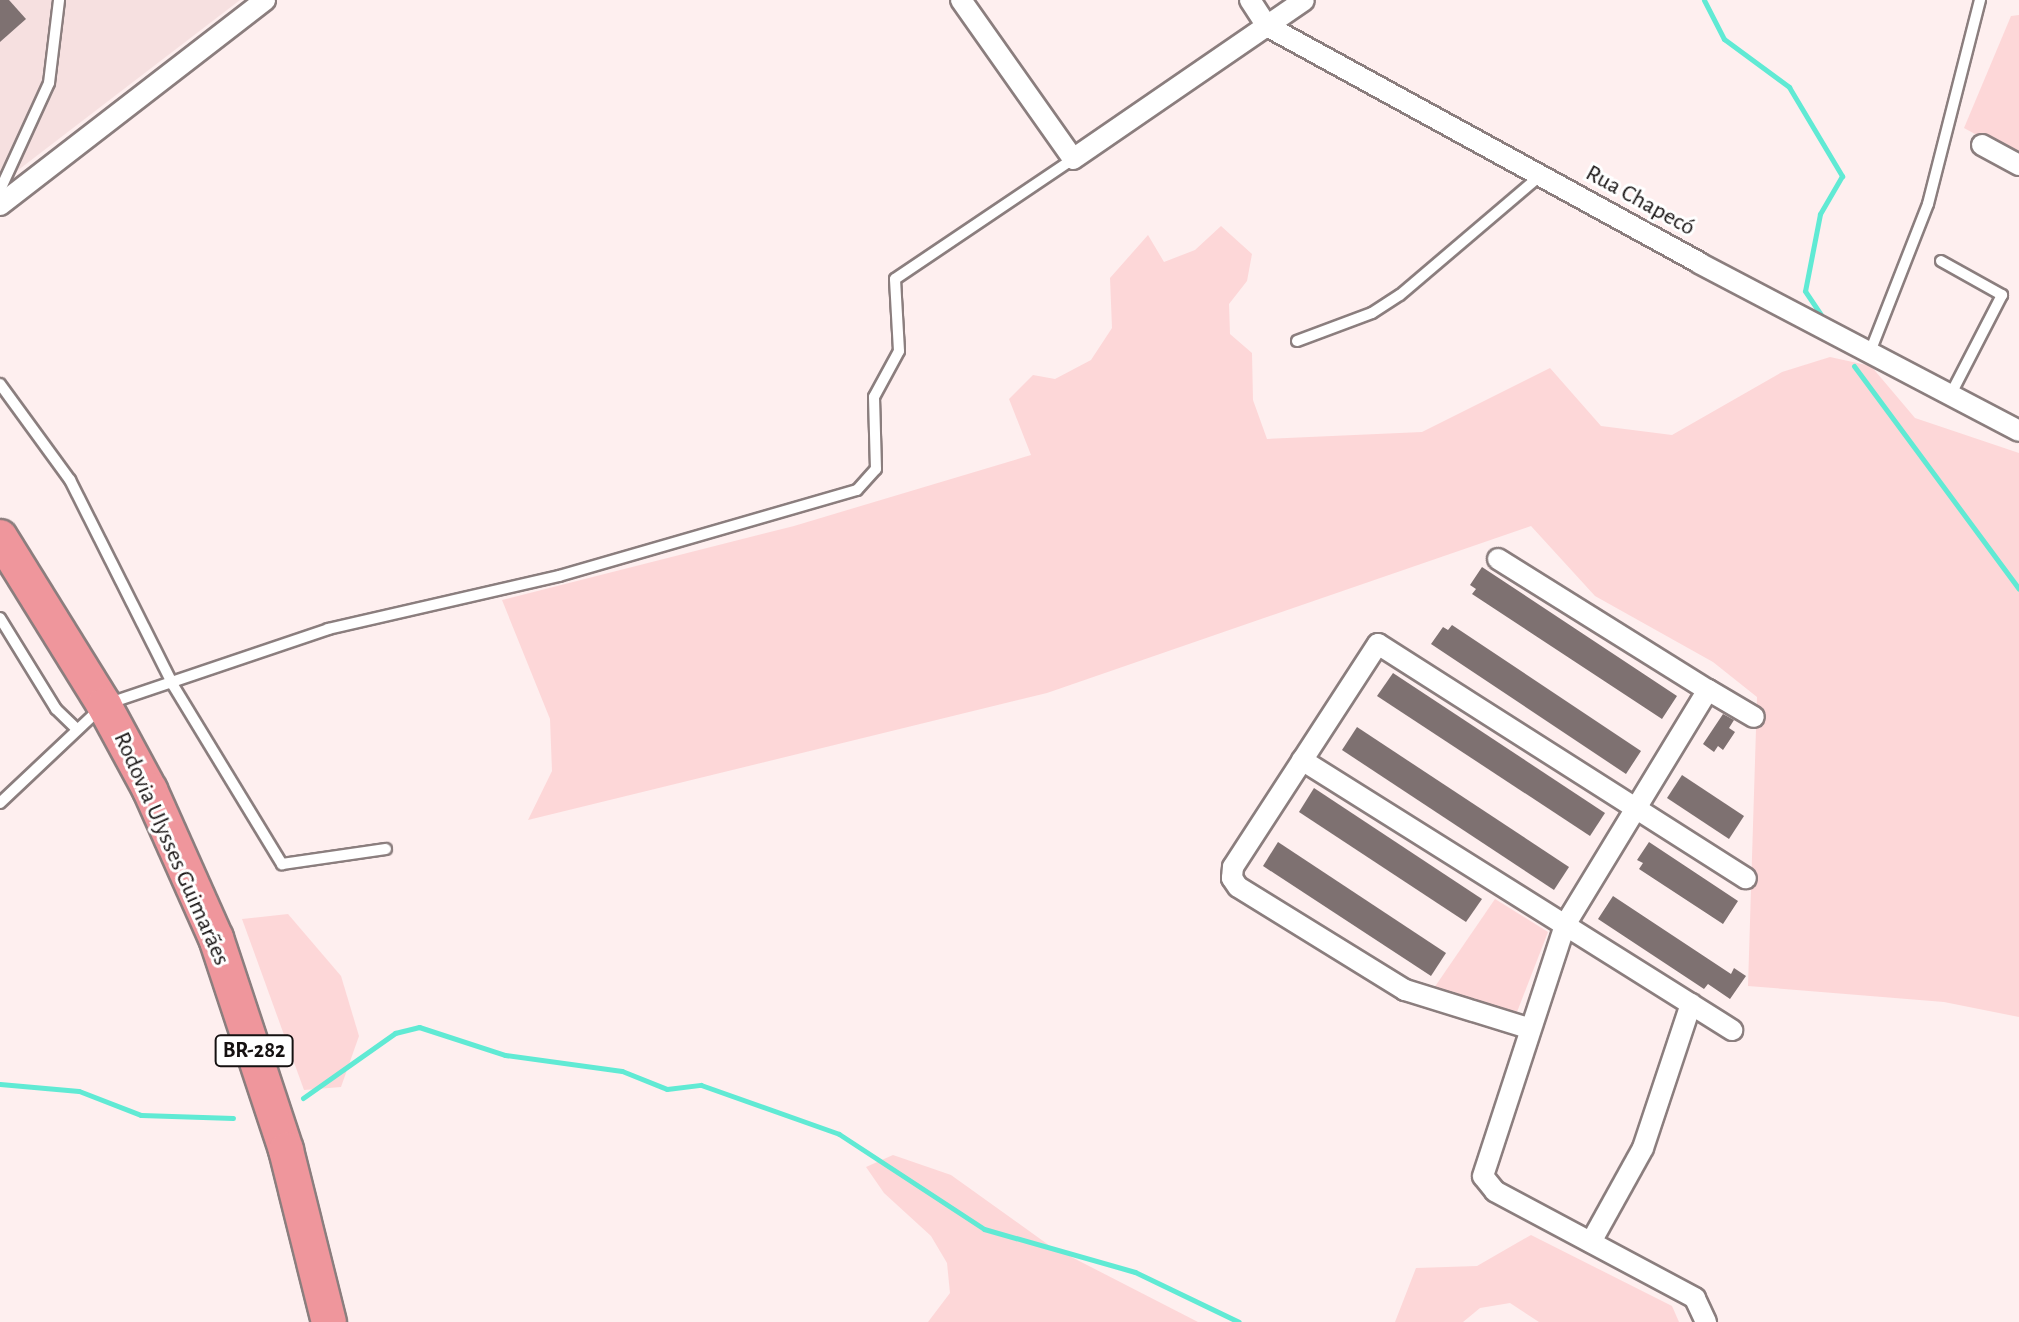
<!DOCTYPE html>
<html>
<head>
<meta charset="utf-8">
<style>
	body { margin:0 }
	#map { position:relative; width:2019px; height:1322px; overflow:hidden; background:#feefef; font-family:"Alegreya Sans",sans-serif }
	div>[style] { position:absolute }
	.built>* { inset:0; background:#f6e0e0 }
	.green>* { inset:0; background:#fdd7d8 }
	.stream>* { height:5px; margin:-2.5px; padding:0 2.5px; transform-origin:2.5px; border-radius:2.5px; background:#60ead4 }
	.building>* { inset:0; background:#7e7171 }
	.roads { filter:drop-shadow(2px 0 #8b7e7e) drop-shadow(-2px 0 #8b7e7e) drop-shadow(0 2px #8b7e7e) drop-shadow(0 -2px #8b7e7e) }
	.service>* { height:10px; margin:-5px; padding:0 5px; transform-origin:5px; border-radius:5px; background:#fff }
	.minor>* { height:20px; margin:-10px; padding:0 10px; transform-origin:10px; border-radius:10px; background:#fff }
	.trunk>* { height:34px; margin:-17px; padding:0 17px; transform-origin:17px; border-radius:17px; background:#ef969c }
	span { translate:-50% -50%; white-space:nowrap; text-align:center; line-height:1.15; -webkit-text-stroke:6px #fff; paint-order:stroke }
	.shield-label span { padding:2px 6px; background:#fff; border:2px solid; border-radius:6px; -webkit-text-stroke-width:0 }
	.shield-label { font-size:22px; color:#151111; font-weight:700 }
	.street-label { font-size:24px; color:#151111 }
</style>
</head>
<body>
<div id="map">
	<div class="built">
		<i style="clip-path:polygon(0 0,240px 0,0 184px)"></i>
	</div>
	<div class="green">
		<i style="clip-path:polygon(2019px 15px,2019px 158px,1964px 128px,2011px 16px)"></i>
		<i style="clip-path:polygon(1221px 226px,1252px 254px,1247px 281px,1229px 304px,1230px 334px,1252px 353px,1253px 400px,1267px 439px,1422px 432px,1550px 368px,1601px 426px,1672px 435px,1782px 372px,1830px 357px,1871px 366px,1915px 418px,2019px 453px,2019px 1017px,1944px 1002px,1748px 986px,1757px 697px,1713px 662px,1595px 596px,1531px 526px,1047px 693px,528px 820px,552px 771px,550px 719px,502px 600px,794px 526px,1031px 455px,1009px 399px,1033px 375px,1055px 379px,1091px 360px,1112px 328px,1110px 278px,1148px 235px,1164px 262px,1195px 250px)"></i>
		<i style="clip-path:polygon(1495px 899px,1548px 932px,1517px 1012px,1434px 988px)"></i>
		<i style="clip-path:polygon(288px 914px,341px 976px,359px 1036px,341px 1087px,304px 1090px,242px 919px)"></i>
		<i style="clip-path:polygon(893px 1155px,951px 1175px,1050px 1246px,1198px 1322px,928px 1322px,950px 1293px,947px 1263px,931px 1236px,884px 1193px,866px 1167px)"></i>
		<i style="clip-path:polygon(1531px 1235px,1672px 1306px,1679px 1322px,1539px 1322px,1510px 1303px,1480px 1308px,1463px 1322px,1395px 1322px,1416px 1268px,1477px 1266px)"></i>
	</div>
	<div class="stream">
		<i style="left:1704px;top:0;width:44px;rotate:62.9deg"></i>
		<i style="left:1724px;top:39px;width:81px;rotate:36.4deg"></i>
		<i style="left:1789px;top:87px;width:104px;rotate:59.2deg"></i>
		<i style="left:1842px;top:176px;width:44px;rotate:120.1deg"></i>
		<i style="left:1820px;top:214px;width:78px;rotate:101deg"></i>
		<i style="left:1805px;top:291px;width:36px;rotate:56deg"></i>
		<i style="left:1854px;top:366px;width:277px;rotate:53.5deg"></i>
		<i style="left:0;top:1084px;width:79px;rotate:5.1deg"></i>
		<i style="left:79px;top:1091px;width:66px;rotate:21.2deg"></i>
		<i style="left:141px;top:1115px;width:92px;rotate:1.9deg"></i>
		<i style="left:303px;top:1098px;width:113px;rotate:-35.2deg"></i>
		<i style="left:395px;top:1033px;width:25px;rotate:-14deg"></i>
		<i style="left:419px;top:1027px;width:90px;rotate:18deg"></i>
		<i style="left:505px;top:1055px;width:118px;rotate:7.8deg"></i>
		<i style="left:622px;top:1071px;width:48px;rotate:21.8deg"></i>
		<i style="left:667px;top:1089px;width:34px;rotate:-7deg"></i>
		<i style="left:701px;top:1085px;width:146px;rotate:19.5deg"></i>
		<i style="left:839px;top:1134px;width:173px;rotate:33.2deg"></i>
		<i style="left:984px;top:1229px;width:157px;rotate:15.9deg"></i>
		<i style="left:1135px;top:1272px;width:115px;rotate:25.7deg"></i>
	</div>
	<div class="building">
		<i style="clip-path:polygon(0 0,9px 0,26px 19px,0 42px)"></i>
		<i style="clip-path:polygon(1482px 567px,1677px 696px,1662px 719px,1472px 594px,1476px 589px,1470px 585px)"></i>
		<i style="clip-path:polygon(1452px 625px,1641px 751px,1626px 774px,1431px 644px,1443px 627px,1448px 630px)"></i>
		<i style="clip-path:polygon(1393px 673px,1605px 813px,1590px 836px,1377px 696px)"></i>
		<i style="clip-path:polygon(1723px 714px,1734px 720px,1729px 728px,1735px 732px,1723px 750px,1718px 746px,1714px 752px,1703px 744px)"></i>
		<i style="clip-path:polygon(1357px 727px,1569px 867px,1554px 890px,1342px 750px)"></i>
		<i style="clip-path:polygon(1682px 775px,1744px 816px,1729px 839px,1667px 798px)"></i>
		<i style="clip-path:polygon(1314px 788px,1482px 899px,1466px 922px,1299px 812px)"></i>
		<i style="clip-path:polygon(1278px 842px,1446px 953px,1431px 976px,1263px 866px)"></i>
		<i style="clip-path:polygon(1649px 842px,1738px 901px,1723px 924px,1639px 869px,1643px 863px,1637px 860px)"></i>
		<i style="clip-path:polygon(1613px 896px,1731px 974px,1734px 968px,1746px 976px,1730px 999px,1708px 984px,1704px 989px,1598px 919px)"></i>
	</div>
	<div class="roads">
		<div class="service">
			<i style="left:0;top:190px;width:118px;rotate:-65.4deg"></i>
			<i style="left:49px;top:83px;width:84px;rotate:-83.1deg"></i>
			<i style="left:1941px;top:261px;width:70px;rotate:29.1deg"></i>
			<i style="left:2002px;top:295px;width:111px;rotate:117.3deg"></i>
			<i style="left:1297px;top:341px;width:80px;rotate:-20.5deg"></i>
			<i style="left:1372px;top:313px;width:33px;rotate:-33deg"></i>
			<i style="left:1400px;top:295px;width:184px;rotate:-40.4deg"></i>
			<i style="left:1870px;top:352px;width:159px;rotate:-68.6deg"></i>
			<i style="left:1928px;top:204px;width:211px;rotate:-75.7deg"></i>
			<i style="left:0;top:384px;width:119px;rotate:53.9deg"></i>
			<i style="left:70px;top:480px;width:229px;rotate:63.3deg"></i>
			<i style="left:173px;top:685px;width:210px;rotate:58.7deg"></i>
			<i style="left:282px;top:864px;width:105px;rotate:-8.2deg"></i>
			<i style="left:0;top:618px;width:107px;rotate:58.4deg"></i>
			<i style="left:56px;top:709px;width:29px;rotate:44deg"></i>
			<i style="left:0;top:803px;width:143px;rotate:-43.3deg"></i>
			<i style="left:104px;top:705px;width:237px;rotate:-18.7deg"></i>
			<i style="left:328px;top:629px;width:237px;rotate:-12.9deg"></i>
			<i style="left:559px;top:576px;width:310px;rotate:-16.1deg"></i>
			<i style="left:857px;top:490px;width:28px;rotate:-48deg"></i>
			<i style="left:876px;top:469px;width:72px;rotate:-91.6deg"></i>
			<i style="left:874px;top:397px;width:52px;rotate:-61.5deg"></i>
			<i style="left:899px;top:351px;width:72px;rotate:-93.2deg"></i>
			<i style="left:895px;top:279px;width:215px;rotate:-34deg"></i>
		</div>
		<div class="minor">
			<i style="left:961px;top:0;width:194px;rotate:54.8deg"></i>
			<i style="left:1073px;top:159px;width:280px;rotate:-34.5deg"></i>
			<i style="left:1250px;top:0;width:31px;rotate:57deg"></i>
			<i style="left:1267px;top:26px;width:493px;rotate:28.7deg"></i>
			<i style="left:1699px;top:263px;width:361px;rotate:27.7deg"></i>
			<i style="left:1982px;top:145px;width:42px;rotate:28.4deg"></i>
			<i style="left:0;top:205px;width:335px;rotate:-37.7deg"></i>
			<i style="left:1498px;top:559px;width:248px;rotate:32deg"></i>
			<i style="left:1302px;top:760px;width:508px;rotate:32.12deg"></i>
			<i style="left:1528px;top:1028px;width:129px;rotate:-162.8deg"></i>
			<i style="left:1405px;top:990px;width:196px;rotate:-148.3deg"></i>
			<i style="left:1238px;top:887px;width:11px;rotate:-124deg"></i>
			<i style="left:1232px;top:878px;width:11px;rotate:-85deg"></i>
			<i style="left:1233px;top:867px;width:266px;rotate:-57deg"></i>
			<i style="left:1378px;top:644px;width:436px;rotate:32.5deg"></i>
			<i style="left:1591px;top:1242px;width:107px;rotate:-61deg"></i>
			<i style="left:1643px;top:1148px;width:152px;rotate:-71.6deg"></i>
			<i style="left:1706px;top:1322px;width:26px;rotate:-115deg"></i>
			<i style="left:1695px;top:1298px;width:227px;rotate:-151.9deg"></i>
			<i style="left:1495px;top:1191px;width:19px;rotate:-129deg"></i>
			<i style="left:1483px;top:1176px;width:264px;rotate:-71.9deg"></i>
			<i style="left:1565px;top:925px;width:275px;rotate:-58.7deg"></i>
			<i style="left:1708px;top:690px;width:53px;rotate:30.4deg"></i>
		</div>
		<div class="trunk">
			<i style="left:0;top:537px;width:198px;rotate:58.2deg"></i>
			<i style="left:104px;top:705px;width:97px;rotate:61.6deg"></i>
			<i style="left:150px;top:790px;width:162px;rotate:66deg"></i>
			<i style="left:216px;top:938px;width:223px;rotate:71.7deg"></i>
			<i style="left:286px;top:1150px;width:177px;rotate:76deg"></i>
		</div>
	</div>
	<div class="shield-label">
		<span style="left:254px;top:1051px">BR-282</span>
	</div>
	<div class="street-label">
		<span style="left:1640px;top:201px;rotate:29deg">Rua Chapecó</span>
		<span style="left:171px;top:849px;rotate:66deg">Rodovia Ulysses Guimarães</span>
	</div>
</div>
</body>
</html>
